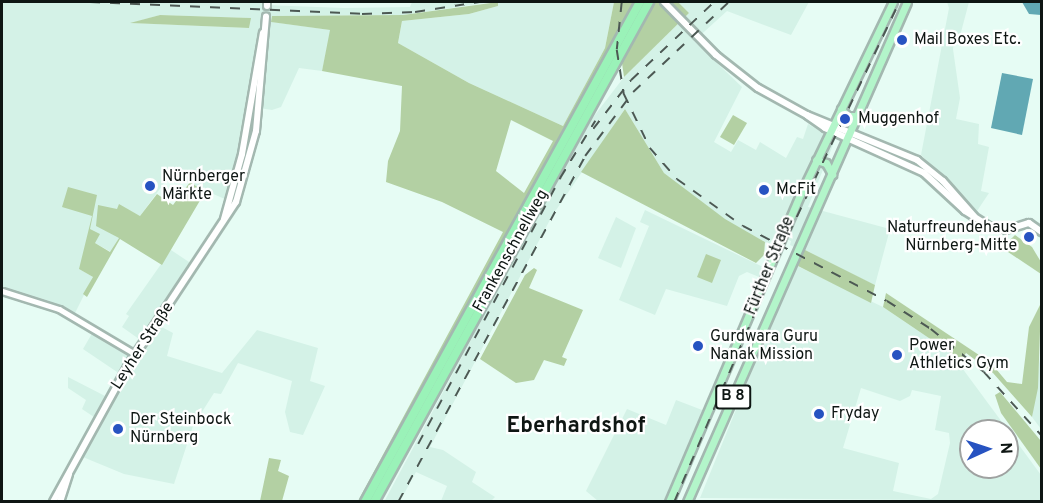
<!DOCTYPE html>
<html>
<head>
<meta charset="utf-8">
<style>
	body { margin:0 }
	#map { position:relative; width:1043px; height:503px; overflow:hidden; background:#e6fcf4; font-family:Overpass,sans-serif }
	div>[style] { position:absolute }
	.built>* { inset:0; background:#d4f2e7 }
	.green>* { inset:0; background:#b3d0a3 }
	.water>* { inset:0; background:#61a8b3 }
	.roads { filter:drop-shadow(2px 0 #a3b8b0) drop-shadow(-2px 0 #a3b8b0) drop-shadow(0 2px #a3b8b0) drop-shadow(0 -2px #a3b8b0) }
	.tertiary>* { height:5px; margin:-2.5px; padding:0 2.5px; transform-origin:2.5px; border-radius:2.5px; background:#fff }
	.secondary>* { height:6px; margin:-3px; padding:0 3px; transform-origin:3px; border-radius:3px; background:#fff }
	.primary>* { height:7px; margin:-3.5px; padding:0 3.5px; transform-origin:3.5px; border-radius:3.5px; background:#b3f5ca }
	.trunk>* { height:8px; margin:-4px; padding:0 4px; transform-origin:4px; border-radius:4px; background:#9af2b8 }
	.rail>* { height:1.5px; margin-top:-0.75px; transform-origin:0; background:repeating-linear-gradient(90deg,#4c5853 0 10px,transparent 0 20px) }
	.dots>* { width:16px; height:16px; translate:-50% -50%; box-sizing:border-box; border:3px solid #fff; border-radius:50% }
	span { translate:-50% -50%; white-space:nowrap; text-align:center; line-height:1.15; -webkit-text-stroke:4.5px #fff; paint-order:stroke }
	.shield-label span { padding:2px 4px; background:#fff; border:2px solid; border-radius:4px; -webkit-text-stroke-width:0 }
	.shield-label { font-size:15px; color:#0e1613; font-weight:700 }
	.poi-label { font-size:16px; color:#0e1613 }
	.left { translate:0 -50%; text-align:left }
	.right { translate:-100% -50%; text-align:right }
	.street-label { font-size:16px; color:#0e1613 }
	.district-label { font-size:22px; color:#0e1613; font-weight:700 }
	.frame { position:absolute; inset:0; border:3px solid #0e1613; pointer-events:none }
	.north { position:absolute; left:959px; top:419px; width:60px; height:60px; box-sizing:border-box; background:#fff; border:2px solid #9fa2a1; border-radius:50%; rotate:87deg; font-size:16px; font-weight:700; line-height:24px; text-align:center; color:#0e1613 }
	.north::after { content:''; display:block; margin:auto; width:21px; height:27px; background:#2753c1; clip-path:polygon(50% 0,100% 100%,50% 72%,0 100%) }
</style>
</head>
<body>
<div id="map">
	<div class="built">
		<i style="clip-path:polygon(evenodd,2px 2px,263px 2px,264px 5px,344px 8px,410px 7px,412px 2px,492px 2px,403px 15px,272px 16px,272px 22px,331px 30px,322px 71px,299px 68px,281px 107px,272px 110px,252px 107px,227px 200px,170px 175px,140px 216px,119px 205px,119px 238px,111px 252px,95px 243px,79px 269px,93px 277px,72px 319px,24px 298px,2px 294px,2px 2px,160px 15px,250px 18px,249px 28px,132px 23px,160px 15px)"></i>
		<i style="clip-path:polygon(498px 2px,614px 2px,605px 48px,563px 126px,469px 83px,398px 43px,402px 21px,469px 14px,498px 6px)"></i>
		<i style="clip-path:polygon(678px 2px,809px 2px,791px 35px,727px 11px,694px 41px,742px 87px,714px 142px,731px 152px,738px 140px,756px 150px,760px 142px,786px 158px,797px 137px,803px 139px,808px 124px,835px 140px,808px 207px,890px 229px,875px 285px,790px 245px,791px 241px,775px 234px,768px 247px,765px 242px,725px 220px,664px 173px,625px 109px,552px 216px,430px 447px,443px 450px,476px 472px,472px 482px,495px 497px,491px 501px,441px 501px,447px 486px,416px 472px,400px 501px,384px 502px,585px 128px,624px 77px,689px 13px)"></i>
		<i style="clip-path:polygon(947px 2px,969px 2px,960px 36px,955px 37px,953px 49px,960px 98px,956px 119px,979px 124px,978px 144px,989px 147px,981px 191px,989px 193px,977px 211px,921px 155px,949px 8px)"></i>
		<i style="clip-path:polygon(645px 210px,763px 267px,759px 277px,747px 272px,739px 276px,727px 306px,666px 289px,655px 315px,619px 300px,649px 226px,640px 222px)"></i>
		<i style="clip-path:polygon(616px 217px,636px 228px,621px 268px,598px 258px)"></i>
		<i style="clip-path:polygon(171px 250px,195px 266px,156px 324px,173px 333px,167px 356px,222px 373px,257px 330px,318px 348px,310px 381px,325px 386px,303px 435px,290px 432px,285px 412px,292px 381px,238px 363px,221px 394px,214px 393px,193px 426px,174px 484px,124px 474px,78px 455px,97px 419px,82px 409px,86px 400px,68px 388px,68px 377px,109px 398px,120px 374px,83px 349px,94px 330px,131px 352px,139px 339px,122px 327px,129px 316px,126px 314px)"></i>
		<i style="clip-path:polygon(evenodd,795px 265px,883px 307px,951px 353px,1041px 475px,1041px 501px,700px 498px,795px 265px,861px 388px,900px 401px,910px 396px,912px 390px,941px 396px,935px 430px,949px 433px,950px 443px,938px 494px,931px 499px,893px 491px,899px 463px,843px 448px,861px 388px,795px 265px,971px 431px,1007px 431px,1007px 467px,971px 467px,971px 431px)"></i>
		<i style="clip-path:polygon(1041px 349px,1041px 429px,1032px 417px)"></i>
		<i style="clip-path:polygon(676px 400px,710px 413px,671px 501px,598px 501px,586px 491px,627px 409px,666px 425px)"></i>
	</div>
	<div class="green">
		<i style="clip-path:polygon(evenodd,498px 2px,498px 6px,469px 14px,402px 21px,398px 43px,469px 83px,563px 126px,605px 48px,614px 2px,637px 2px,549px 155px,362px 501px,358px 501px,503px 232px,442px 202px,386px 182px,388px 161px,400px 131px,402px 86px,322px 71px,330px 30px,271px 22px,272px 16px,403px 15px,498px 2px,511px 120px,553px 141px,524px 193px,496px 171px,511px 120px)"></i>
		<i style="clip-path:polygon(655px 2px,678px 2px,689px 13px,624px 77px,621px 56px)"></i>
		<i style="clip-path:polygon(160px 15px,251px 18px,249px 28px,130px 23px)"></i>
		<i style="clip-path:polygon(625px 109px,664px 173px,725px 219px,765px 242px,764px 255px,756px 263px,581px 172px)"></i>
		<i style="clip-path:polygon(733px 115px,747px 123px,734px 145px,720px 137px)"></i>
		<i style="clip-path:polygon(190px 182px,205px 192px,162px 265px,120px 239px,87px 297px,83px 294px,93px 277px,79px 269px,92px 216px,62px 207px,68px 187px,97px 195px,90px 229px,100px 234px,95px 243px,110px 252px,119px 238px,96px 226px,98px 205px,117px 209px,119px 204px,140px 216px,157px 194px,173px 205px)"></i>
		<i style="clip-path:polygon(1015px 235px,1032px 247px,1041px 262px,1041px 274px,1002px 248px)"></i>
		<i style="clip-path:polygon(803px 249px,875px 285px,871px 303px,798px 266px)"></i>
		<i style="clip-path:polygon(706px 254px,721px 260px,712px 283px,697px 277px)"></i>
		<i style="clip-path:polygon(534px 268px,537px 270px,529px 288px,583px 310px,562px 357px,567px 359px,564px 366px,544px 360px,534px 380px,516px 383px,480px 359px,525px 275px)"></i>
		<i style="clip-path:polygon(886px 293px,991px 363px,1007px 382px,1022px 384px,1029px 327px,1041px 303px,1038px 388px,1032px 417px,993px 373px,966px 353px,962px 359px,951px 353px,883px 307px)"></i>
		<i style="clip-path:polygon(1000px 392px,1041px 441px,1041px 469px,1001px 413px,995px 395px)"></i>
		<i style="clip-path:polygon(269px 458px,281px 460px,278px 471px,289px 476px,282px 501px,260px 501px)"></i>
	</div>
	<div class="water">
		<i style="clip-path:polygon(1022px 2px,1041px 2px,1041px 15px,1029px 14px)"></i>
		<i style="clip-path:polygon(1002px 73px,1033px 79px,1022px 135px,991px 128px)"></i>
	</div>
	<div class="roads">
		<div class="tertiary">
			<i style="left:2px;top:291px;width:60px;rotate:17.5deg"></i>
			<i style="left:59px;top:309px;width:88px;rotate:30.6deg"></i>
		</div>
		<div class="secondary">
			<i style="left:664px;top:2px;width:74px;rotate:45.5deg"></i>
			<i style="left:716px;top:55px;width:53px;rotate:38.2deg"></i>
			<i style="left:758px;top:88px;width:56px;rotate:28.9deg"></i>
			<i style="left:807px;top:115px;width:119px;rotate:22.2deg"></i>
			<i style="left:917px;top:160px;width:33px;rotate:39deg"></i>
			<i style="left:943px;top:181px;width:47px;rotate:48.5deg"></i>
			<i style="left:267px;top:6px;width:4px;rotate:-90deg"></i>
			<i style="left:808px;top:116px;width:21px;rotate:35deg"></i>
			<i style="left:825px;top:128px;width:109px;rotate:24.4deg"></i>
			<i style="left:924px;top:173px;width:56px;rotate:42.8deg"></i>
			<i style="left:965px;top:211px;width:31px;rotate:32deg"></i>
			<i style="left:991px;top:227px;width:15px;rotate:11deg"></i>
			<i style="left:1006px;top:230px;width:24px;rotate:-17deg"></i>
			<i style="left:1029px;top:223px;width:16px;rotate:35deg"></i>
			<i style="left:224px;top:219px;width:67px;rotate:-74.5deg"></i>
			<i style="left:242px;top:154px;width:123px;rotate:-80.2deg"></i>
			<i style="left:53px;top:502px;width:158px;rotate:-61.2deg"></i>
			<i style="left:129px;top:364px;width:194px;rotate:-56.6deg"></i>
			<i style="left:236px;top:202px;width:74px;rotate:-74.3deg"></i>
			<i style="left:256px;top:131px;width:115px;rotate:-85deg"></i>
			<i style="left:60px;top:502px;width:29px;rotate:-72deg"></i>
		</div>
		<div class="primary">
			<i style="left:841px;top:109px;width:9px;rotate:49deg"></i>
			<i style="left:847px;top:116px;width:11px"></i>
			<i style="left:816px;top:160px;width:10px;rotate:17deg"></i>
			<i style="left:826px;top:163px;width:13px;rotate:61deg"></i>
			<i style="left:669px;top:502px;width:334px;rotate:-66.9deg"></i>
			<i style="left:800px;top:195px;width:214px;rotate:-64.3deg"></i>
			<i style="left:687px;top:502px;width:546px;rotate:-66.25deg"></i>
		</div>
		<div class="trunk">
			<i style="left:365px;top:502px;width:571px;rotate:-61.19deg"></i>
			<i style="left:374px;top:502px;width:571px;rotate:-61.19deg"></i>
		</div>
	</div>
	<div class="rail">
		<i style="left:90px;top:2px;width:272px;rotate:2.5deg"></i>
		<i style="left:362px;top:14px;width:53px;rotate:-2.2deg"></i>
		<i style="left:415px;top:12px;width:65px;rotate:-8.9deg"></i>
		<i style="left:622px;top:2px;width:48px;rotate:95.9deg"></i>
		<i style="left:617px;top:50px;width:45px;rotate:81deg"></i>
		<i style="left:624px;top:94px;width:60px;rotate:64.3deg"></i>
		<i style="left:650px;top:148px;width:41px;rotate:48.9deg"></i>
		<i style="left:677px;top:179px;width:81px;rotate:35.5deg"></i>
		<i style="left:743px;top:226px;width:162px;rotate:27.5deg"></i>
		<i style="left:887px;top:301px;width:52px;rotate:32.5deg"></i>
		<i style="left:931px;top:329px;width:68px;rotate:39.1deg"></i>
		<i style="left:984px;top:372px;width:86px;rotate:47.8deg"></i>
		<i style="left:593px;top:129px;width:62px;rotate:-52.2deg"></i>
		<i style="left:631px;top:80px;width:114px;rotate:-43.2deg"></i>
		<i style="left:418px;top:444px;width:302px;rotate:-61.9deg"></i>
		<i style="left:560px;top:178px;width:67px;rotate:-58.4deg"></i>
		<i style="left:398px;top:502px;width:393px;rotate:-61.6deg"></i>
		<i style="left:585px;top:156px;width:80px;rotate:-53.1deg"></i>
		<i style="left:633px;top:92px;width:132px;rotate:-43.2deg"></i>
		<i style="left:674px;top:502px;width:290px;rotate:-66.9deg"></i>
		<i style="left:788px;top:235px;width:258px;rotate:-64.5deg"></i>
	</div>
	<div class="dots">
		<i style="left:902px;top:40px;background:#2753c1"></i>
		<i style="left:845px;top:119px;background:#2753c1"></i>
		<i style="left:150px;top:186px;background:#2753c1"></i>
		<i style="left:764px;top:190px;background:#2753c1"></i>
		<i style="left:1029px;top:237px;background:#2753c1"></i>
		<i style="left:698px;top:346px;background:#2753c1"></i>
		<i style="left:897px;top:355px;background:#2753c1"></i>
		<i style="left:819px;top:414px;background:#2753c1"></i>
		<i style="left:118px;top:429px;background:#2753c1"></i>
	</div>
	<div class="shield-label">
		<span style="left:733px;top:397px">B 8</span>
	</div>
	<div class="poi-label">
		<span class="left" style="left:914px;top:40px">Mail Boxes Etc.</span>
		<span class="left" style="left:858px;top:119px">Muggenhof</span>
		<span class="left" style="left:162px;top:186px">Nürnberger<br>Märkte</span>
		<span class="left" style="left:776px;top:190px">McFit</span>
		<span class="right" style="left:1017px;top:237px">Naturfreundehaus<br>Nürnberg-Mitte</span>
		<span class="left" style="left:710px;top:346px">Gurdwara Guru<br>Nanak Mission</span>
		<span class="left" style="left:909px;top:355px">Power<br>Athletics Gym</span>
		<span class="left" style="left:831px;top:414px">Fryday</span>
		<span class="left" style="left:130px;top:429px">Der Steinbock<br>Nürnberg</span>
	</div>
	<div class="street-label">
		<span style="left:511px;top:251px;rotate:-61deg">Frankenschnellweg</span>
		<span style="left:770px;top:266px;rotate:-68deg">Fürther Straße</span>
		<span style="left:143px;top:346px;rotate:-57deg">Leyher Straße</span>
	</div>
	<div class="district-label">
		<span style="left:576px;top:427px">Eberhardshof</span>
	</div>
	<div class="frame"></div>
	<div class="north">N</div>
</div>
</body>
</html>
